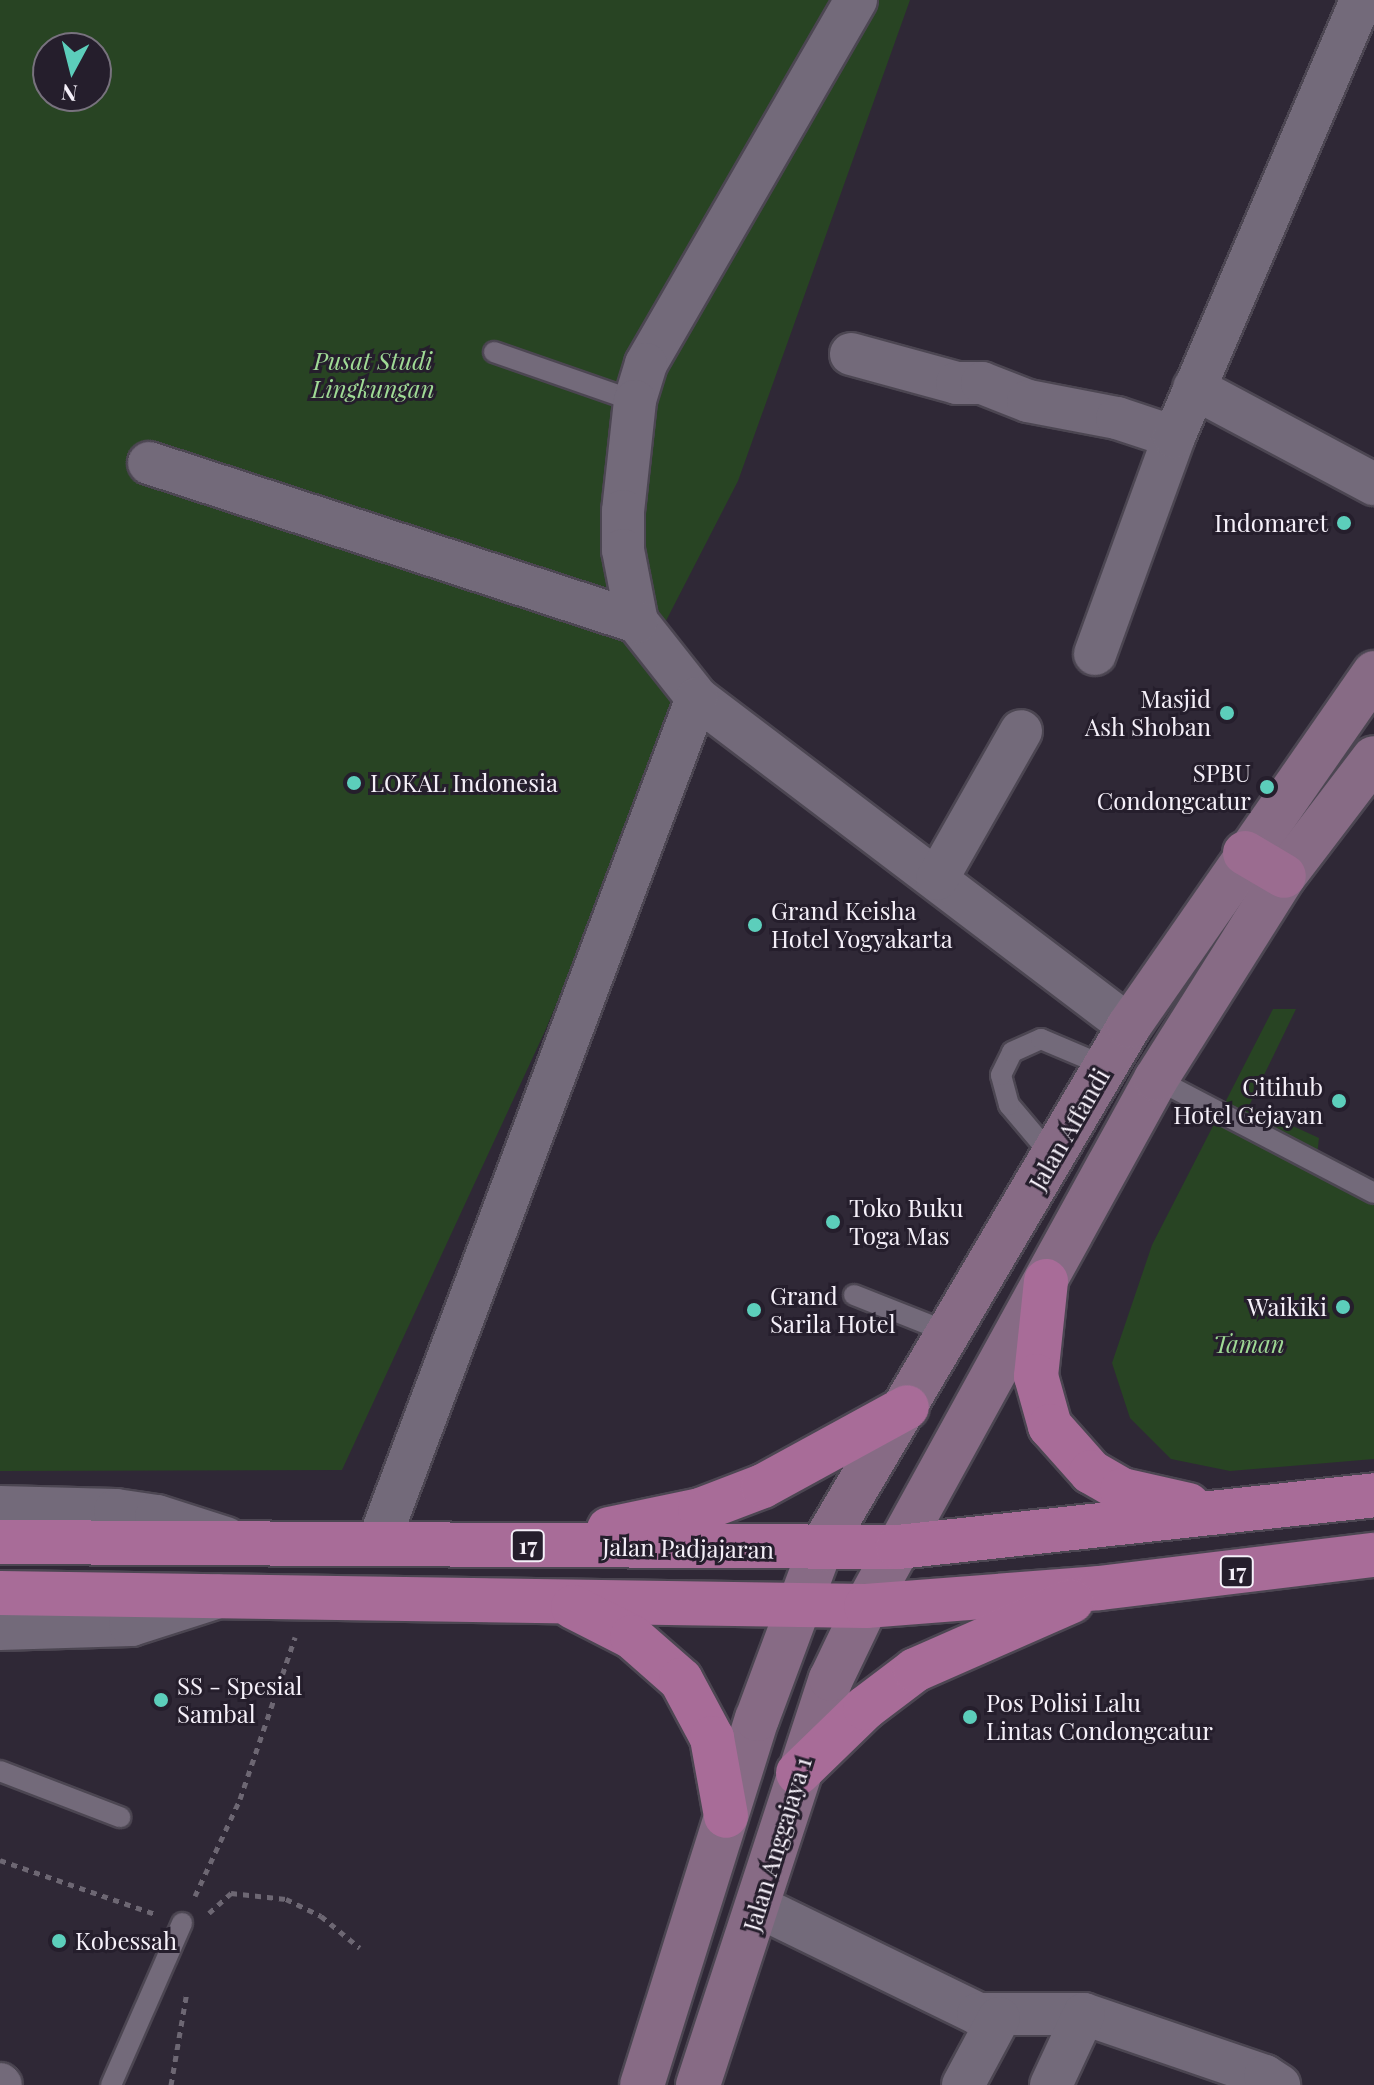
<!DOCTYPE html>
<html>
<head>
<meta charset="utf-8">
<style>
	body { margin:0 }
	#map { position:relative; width:1374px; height:2085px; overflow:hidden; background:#2f2836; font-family:"Playfair Display",serif }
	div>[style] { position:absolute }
	.green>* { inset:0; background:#284423 }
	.path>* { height:5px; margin-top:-2.5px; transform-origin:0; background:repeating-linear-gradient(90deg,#6d6773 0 6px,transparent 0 12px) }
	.roads { filter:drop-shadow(2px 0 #4c4652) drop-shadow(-2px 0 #4c4652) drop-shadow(0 2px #4c4652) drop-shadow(0 -2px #4c4652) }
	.service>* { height:20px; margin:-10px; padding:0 10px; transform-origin:10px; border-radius:10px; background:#736a7a }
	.minor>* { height:42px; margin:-21px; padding:0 21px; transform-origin:21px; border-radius:21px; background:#736a7a }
	.tertiary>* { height:44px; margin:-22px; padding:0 22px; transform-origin:22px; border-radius:22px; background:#736a7a }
	.secondary>* { height:44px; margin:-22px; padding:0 22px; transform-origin:22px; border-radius:22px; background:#876b85 }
	.primary>* { height:44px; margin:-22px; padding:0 22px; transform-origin:22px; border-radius:22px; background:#9b6c90 }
	.trunk>* { height:44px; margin:-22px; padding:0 22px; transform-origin:22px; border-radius:22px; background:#a86c98 }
	.dots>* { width:22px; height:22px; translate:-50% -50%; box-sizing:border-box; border:4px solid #251e2c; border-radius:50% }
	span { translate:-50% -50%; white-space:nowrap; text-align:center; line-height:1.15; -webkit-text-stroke:6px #251e2c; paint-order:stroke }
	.shield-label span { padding:2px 6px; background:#251e2c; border:2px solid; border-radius:6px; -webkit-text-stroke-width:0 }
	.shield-label { font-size:22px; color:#f5f0f9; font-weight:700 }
	.park-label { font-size:24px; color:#9fda95; font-style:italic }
	.poi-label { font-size:24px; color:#f5f0f9 }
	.right { translate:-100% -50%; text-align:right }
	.left { translate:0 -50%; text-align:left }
	.street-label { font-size:24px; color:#f5f0f9 }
	.north { position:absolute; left:32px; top:32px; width:80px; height:80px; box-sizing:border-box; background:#251e2c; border:2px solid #78727e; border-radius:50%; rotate:187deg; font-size:22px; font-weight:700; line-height:32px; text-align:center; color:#f5f0f9 }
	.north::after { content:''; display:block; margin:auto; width:28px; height:36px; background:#5ccebb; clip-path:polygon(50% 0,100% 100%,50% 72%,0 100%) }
</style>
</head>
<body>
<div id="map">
	<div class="green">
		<i style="clip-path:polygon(evenodd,0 0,910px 0,738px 481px,650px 652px,694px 675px,545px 1031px,342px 1470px,0 1471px,0 0,48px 48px,96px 48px,96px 96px,48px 96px,48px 48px)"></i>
		<i style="clip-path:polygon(1273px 1009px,1296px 1009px,1249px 1106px,1319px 1138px,1315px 1173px,1374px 1199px,1374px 1459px,1230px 1471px,1171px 1459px,1130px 1418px,1112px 1363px,1152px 1245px)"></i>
	</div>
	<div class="path">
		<i style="left:0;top:1860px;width:164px;rotate:19.2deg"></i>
		<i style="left:195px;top:1896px;width:107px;rotate:-65.1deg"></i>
		<i style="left:240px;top:1799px;width:171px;rotate:-71.2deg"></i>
		<i style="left:209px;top:1913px;width:30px;rotate:-42deg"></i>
		<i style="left:231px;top:1893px;width:55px;rotate:6.2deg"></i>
		<i style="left:286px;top:1899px;width:39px;rotate:26deg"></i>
		<i style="left:321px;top:1916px;width:50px;rotate:39.4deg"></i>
		<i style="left:171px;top:2085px;width:95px;rotate:-80.3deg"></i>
	</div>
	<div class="roads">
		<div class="service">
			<i style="left:494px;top:352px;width:149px;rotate:19.2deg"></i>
			<i style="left:1156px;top:1079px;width:246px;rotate:27.6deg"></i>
			<i style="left:1053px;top:1157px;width:68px;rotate:-130.2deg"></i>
			<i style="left:1009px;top:1105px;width:31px;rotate:-105deg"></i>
			<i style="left:1001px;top:1075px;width:25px;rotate:-64deg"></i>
			<i style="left:1012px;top:1052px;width:32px;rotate:-24deg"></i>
			<i style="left:1041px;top:1039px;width:69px;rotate:22.9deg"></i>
			<i style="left:854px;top:1295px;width:103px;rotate:21.6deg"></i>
			<i style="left:0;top:1771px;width:129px;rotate:21deg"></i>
			<i style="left:111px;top:2085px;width:177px;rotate:-66.3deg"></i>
		</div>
		<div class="minor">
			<i style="left:856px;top:0;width:420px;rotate:120deg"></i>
			<i style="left:646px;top:364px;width:39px;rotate:107deg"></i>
			<i style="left:635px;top:401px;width:111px;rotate:96.2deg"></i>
			<i style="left:623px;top:511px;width:39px;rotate:90deg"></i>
			<i style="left:623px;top:550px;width:73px;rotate:79deg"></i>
			<i style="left:637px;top:622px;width:97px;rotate:51.7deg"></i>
			<i style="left:697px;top:698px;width:542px;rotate:37.21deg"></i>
			<i style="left:851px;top:354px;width:110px;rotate:15.3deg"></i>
			<i style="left:957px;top:383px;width:25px"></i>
			<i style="left:982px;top:383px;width:49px;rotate:21.4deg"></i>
			<i style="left:1028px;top:401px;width:91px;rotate:10.8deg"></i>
			<i style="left:1117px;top:418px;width:60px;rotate:18.4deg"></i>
			<i style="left:1194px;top:388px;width:204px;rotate:28.1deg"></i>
			<i style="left:149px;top:463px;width:513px;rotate:18.05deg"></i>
			<i style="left:1095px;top:654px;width:231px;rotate:-70deg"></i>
			<i style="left:1174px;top:437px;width:475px;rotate:-66.8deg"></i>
			<i style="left:937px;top:879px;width:170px;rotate:-60.4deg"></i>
			<i style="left:378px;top:1543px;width:903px;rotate:-69.32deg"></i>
			<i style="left:759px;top:1907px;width:244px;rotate:26deg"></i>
			<i style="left:978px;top:2014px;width:106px"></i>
			<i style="left:1084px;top:2014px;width:191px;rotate:18.9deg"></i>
			<i style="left:1265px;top:2076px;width:17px;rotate:33deg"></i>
			<i style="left:0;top:2084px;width:1px;rotate:45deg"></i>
			<i style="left:963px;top:2085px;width:76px;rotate:-61.8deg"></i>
			<i style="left:1051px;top:2085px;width:78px;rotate:-65.1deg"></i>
		</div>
		<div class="tertiary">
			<i style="left:0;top:1508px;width:116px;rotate:1.5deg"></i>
			<i style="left:116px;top:1511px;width:41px;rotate:8.3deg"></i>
			<i style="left:157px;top:1517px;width:72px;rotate:17.7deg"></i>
			<i style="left:0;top:1628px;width:131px;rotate:-1.7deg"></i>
			<i style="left:131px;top:1624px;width:91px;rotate:-17.8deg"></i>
		</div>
		<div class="secondary">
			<i style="left:642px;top:2085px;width:384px;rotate:-72.6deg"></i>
			<i style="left:757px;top:1719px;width:180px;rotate:-69.6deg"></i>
			<i style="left:820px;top:1550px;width:608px;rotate:-59.47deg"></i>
			<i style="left:1129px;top:1026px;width:430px;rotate:-55.2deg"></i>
			<i style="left:698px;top:2085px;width:427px;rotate:-71.9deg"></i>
			<i style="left:831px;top:1679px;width:81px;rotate:-64.4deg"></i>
			<i style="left:866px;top:1606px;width:602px;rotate:-61.18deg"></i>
			<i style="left:1156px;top:1079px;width:240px;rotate:-57.8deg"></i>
			<i style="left:1284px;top:876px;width:148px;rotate:-52.7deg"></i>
		</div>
		<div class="primary">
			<i style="left:1245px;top:853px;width:45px;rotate:30.5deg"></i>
		</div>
		<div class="trunk">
			<i style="left:1046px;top:1281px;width:96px;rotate:96deg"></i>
			<i style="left:1036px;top:1376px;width:52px;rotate:74.4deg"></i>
			<i style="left:1050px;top:1426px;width:62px;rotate:48.3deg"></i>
			<i style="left:1091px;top:1472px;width:36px;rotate:30deg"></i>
			<i style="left:1122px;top:1490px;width:68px;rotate:12.8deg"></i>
			<i style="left:609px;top:1529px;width:93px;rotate:-11.8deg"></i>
			<i style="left:700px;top:1510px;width:67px;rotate:-20.9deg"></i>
			<i style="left:763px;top:1486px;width:164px;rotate:-28.7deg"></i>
			<i style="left:0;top:1542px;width:898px;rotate:0.32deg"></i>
			<i style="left:898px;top:1547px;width:479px;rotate:-6.2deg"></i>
			<i style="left:0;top:1593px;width:866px;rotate:0.86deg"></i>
			<i style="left:866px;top:1606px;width:235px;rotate:-4.4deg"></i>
			<i style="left:1100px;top:1588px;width:276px;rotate:-6.9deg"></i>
			<i style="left:573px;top:1607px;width:66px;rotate:27deg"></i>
			<i style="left:632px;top:1637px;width:65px;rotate:41.3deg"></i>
			<i style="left:681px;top:1680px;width:66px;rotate:61.9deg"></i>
			<i style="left:712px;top:1738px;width:79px;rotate:79.8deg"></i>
			<i style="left:798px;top:1773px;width:93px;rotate:-44.1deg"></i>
			<i style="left:865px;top:1708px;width:63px;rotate:-37.2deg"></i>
			<i style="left:915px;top:1670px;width:171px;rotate:-23.7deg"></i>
		</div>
	</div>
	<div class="dots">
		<i style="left:1344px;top:523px;background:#5ccebb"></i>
		<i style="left:1227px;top:713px;background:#5ccebb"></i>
		<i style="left:354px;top:783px;background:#5ccebb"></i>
		<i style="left:1267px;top:787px;background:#5ccebb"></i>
		<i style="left:755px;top:925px;background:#5ccebb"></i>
		<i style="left:1339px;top:1101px;background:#5ccebb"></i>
		<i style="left:833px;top:1222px;background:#5ccebb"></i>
		<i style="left:1343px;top:1307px;background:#5ccebb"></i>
		<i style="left:754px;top:1310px;background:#5ccebb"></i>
		<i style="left:161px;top:1700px;background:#5ccebb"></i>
		<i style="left:970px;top:1717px;background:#5ccebb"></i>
		<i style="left:59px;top:1941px;background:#5ccebb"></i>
	</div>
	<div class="shield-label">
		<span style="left:528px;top:1546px">17</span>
		<span style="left:1237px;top:1572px">17</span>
	</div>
	<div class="park-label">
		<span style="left:373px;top:375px">Pusat Studi<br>Lingkungan</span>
		<span style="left:1249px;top:1344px">Taman</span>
	</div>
	<div class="poi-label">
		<span class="right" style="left:1328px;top:523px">Indomaret</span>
		<span class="right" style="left:1211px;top:713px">Masjid<br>Ash Shoban</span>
		<span class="right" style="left:1251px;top:787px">SPBU<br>Condongcatur</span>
		<span class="left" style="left:370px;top:783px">LOKAL Indonesia</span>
		<span class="left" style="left:771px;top:925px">Grand Keisha<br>Hotel Yogyakarta</span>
		<span class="right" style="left:1323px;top:1101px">Citihub<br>Hotel Gejayan</span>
		<span class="left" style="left:849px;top:1222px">Toko Buku<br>Toga Mas</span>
		<span class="left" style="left:770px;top:1310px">Grand<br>Sarila Hotel</span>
		<span class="right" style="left:1327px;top:1307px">Waikiki</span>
		<span class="left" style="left:177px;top:1700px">SS - Spesial<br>Sambal</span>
		<span class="left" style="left:986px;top:1717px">Pos Polisi Lalu<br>Lintas Condongcatur</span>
		<span class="left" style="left:75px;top:1941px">Kobessah</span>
	</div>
	<div class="street-label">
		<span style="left:1069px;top:1129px;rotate:-60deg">Jalan Affandi</span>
		<span style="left:688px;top:1548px;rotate:1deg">Jalan Padjajaran</span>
		<span style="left:777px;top:1844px;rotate:-73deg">Jalan Anggajaya 1</span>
	</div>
	<div class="north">N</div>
</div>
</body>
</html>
